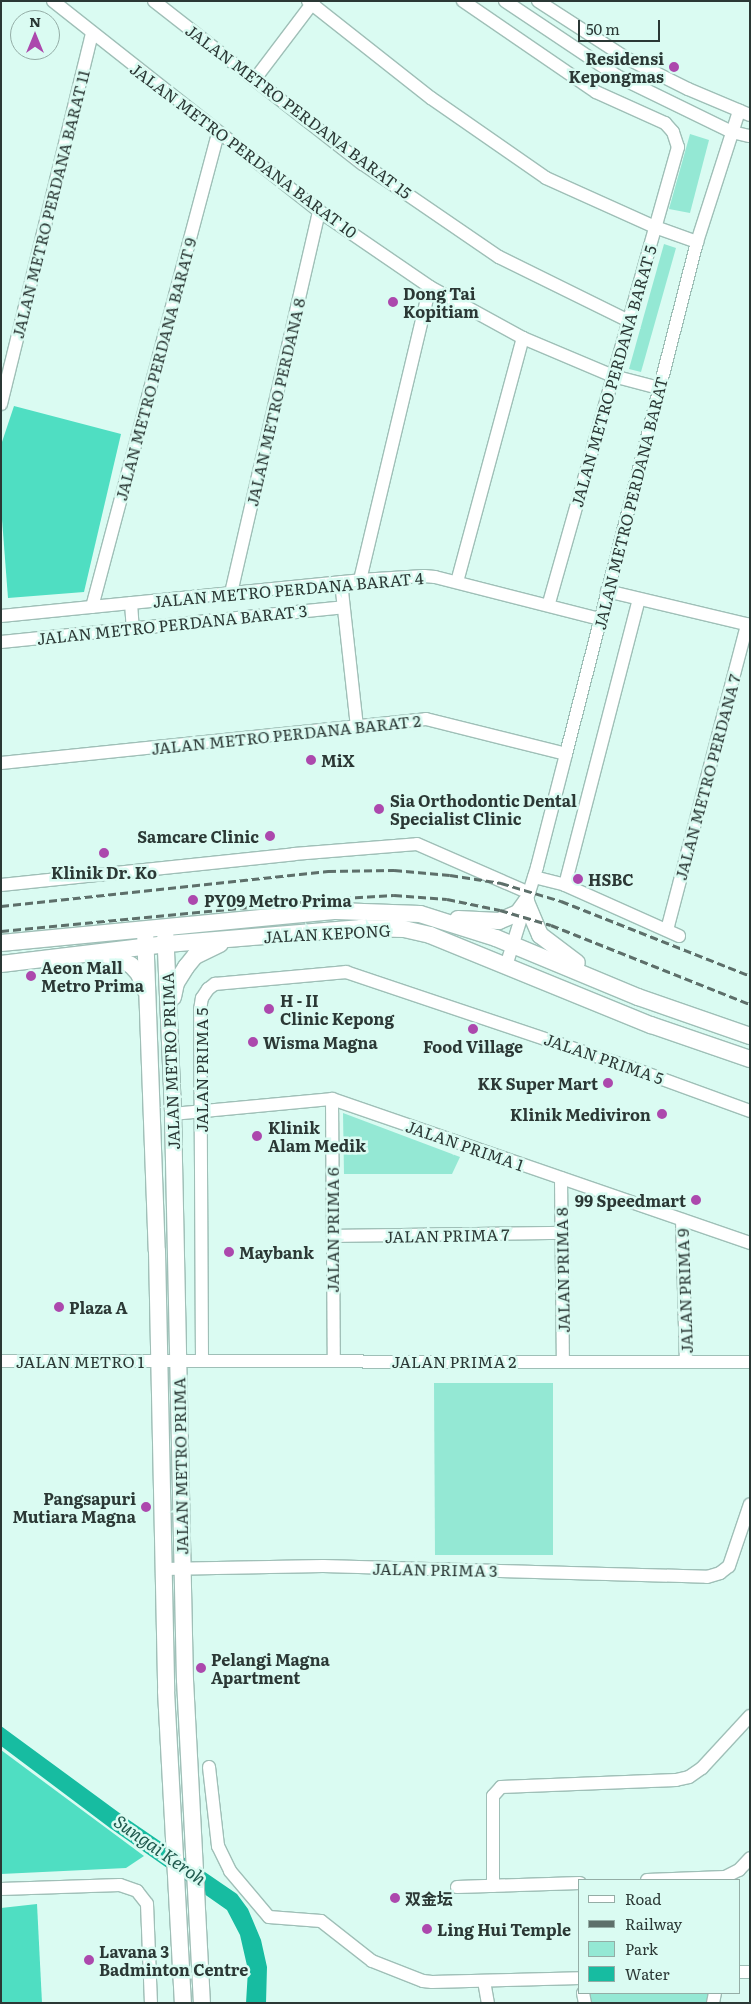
<!DOCTYPE html>
<html>
<head>
<meta charset="utf-8">
<style>
	body { margin:0 }
	#map { position:relative; width:751px; height:2004px; overflow:hidden; background:#dafbf2; font-family:Literata,"Noto Sans SC",serif }
	div>[style] { position:absolute }
	.green>* { inset:0; background:#94e8d4 }
	.forest>* { inset:0; background:#4fdec2 }
	.water>* { inset:0; background:#17bca1 }
	.roads { filter:drop-shadow(1px 0 #9fbfb7) drop-shadow(-1px 0 #9fbfb7) drop-shadow(0 1px #9fbfb7) drop-shadow(0 -1px #9fbfb7) }
	.minor>* { height:12px; margin:-6px; padding:0 6px; transform-origin:6px; border-radius:6px; background:#fff }
	.major>* { height:16px; margin:-8px; padding:0 8px; transform-origin:8px; border-radius:8px; background:#fff }
	.rail>* { height:3px; margin-top:-1.5px; transform-origin:0; background:repeating-linear-gradient(90deg,#5d6f6a 0 8px,transparent 0 12px) }
	.dots>* { width:14px; height:14px; translate:-50% -50%; box-sizing:border-box; border:2px solid #dafbf2; border-radius:50% }
	span { translate:-50% -50%; white-space:nowrap; text-align:center; line-height:1.15; -webkit-text-stroke:5px #dafbf2; paint-order:stroke }
	.poi-label { font-size:16px; color:#2b3835; font-weight:700 }
	.right { translate:-100% -50%; text-align:right }
	.left { translate:0 -50%; text-align:left }
	.street-label { font-size:16px; color:#2b3835 }
	.water-label { font-size:18px; color:#1f594d; font-style:italic }
	.frame { position:absolute; inset:0; border:2px solid #2b3835; pointer-events:none }
	.legend { position:absolute; left:578px; top:1879px; width:162px; height:115px; box-sizing:border-box; background:#dafbf2; border:1px solid #94ada6; margin:0; padding:6px 9px; list-style:none; font-size:15px; color:#2b3835 }
	.legend li { display:flex; align-items:center; gap:10px; height:25px }
	.legend b { width:25px; border:1px solid #94ada6 }
	.north { position:absolute; left:10px; top:10px; width:50px; height:50px; box-sizing:border-box; background:#dafbf2; border:1px solid #94ada6; border-radius:50%; rotate:0deg; font-size:14px; font-weight:700; line-height:20px; text-align:center; color:#2b3835 }
	.north::after { content:''; display:block; margin:auto; width:18px; height:22px; background:#ac48ad; clip-path:polygon(50% 0,100% 100%,50% 72%,0 100%) }
	.scale { position:absolute; left:578px; top:20px; width:82px; height:22px; box-sizing:border-box; border:2px solid #2b3835; border-top:0; padding-left:6px; font-size:15px; line-height:18px; white-space:nowrap; color:#2b3835; -webkit-text-stroke:4px #dafbf2; paint-order:stroke }
</style>
</head>
<body>
<div id="map">
	<div class="green">
		<i style="clip-path:polygon(690px 134px,709px 140px,690px 213px,669px 209px)"></i>
		<i style="clip-path:polygon(664px 244px,676px 248px,641px 372px,629px 369px)"></i>
		<i style="clip-path:polygon(343px 1113px,460px 1157px,452px 1174px,344px 1174px)"></i>
		<i style="clip-path:polygon(434px 1383px,553px 1383px,553px 1555px,435px 1555px)"></i>
		<i style="clip-path:polygon(583px 1993px,715px 1993px,713px 2003px,585px 2003px)"></i>
	</div>
	<div class="forest">
		<i style="clip-path:polygon(14px 406px,121px 434px,84px 592px,8px 598px,1px 506px,1px 445px)"></i>
		<i style="clip-path:polygon(1px 1750px,144px 1856px,126px 1868px,1px 1874px)"></i>
		<i style="clip-path:polygon(37px 1904px,42px 2003px,1px 2003px,1px 1908px)"></i>
	</div>
	<div class="water">
		<i style="clip-path:polygon(1px 1726px,129px 1820px,237px 1894px,248px 1909px,261px 1940px,267px 1967px,266px 2003px,246px 2003px,248px 1970px,240px 1935px,227px 1910px,110px 1828px,1px 1746px)"></i>
	</div>
	<div class="roads">
		<div class="minor">
			<i style="left:53px;top:1px;width:339px;rotate:38.3deg"></i>
			<i style="left:319px;top:211px;width:135px;rotate:34.4deg"></i>
			<i style="left:430px;top:287px;width:106px;rotate:28.7deg"></i>
			<i style="left:523px;top:338px;width:98px;rotate:22.9deg"></i>
			<i style="left:613px;top:376px;width:48px;rotate:14.6deg"></i>
			<i style="left:154px;top:1px;width:265px;rotate:38deg"></i>
			<i style="left:363px;top:164px;width:165px;rotate:34.4deg"></i>
			<i style="left:499px;top:257px;width:145px;rotate:26.2deg"></i>
			<i style="left:308px;top:1px;width:157px;rotate:38.3deg"></i>
			<i style="left:431px;top:98px;width:140px;rotate:34.8deg"></i>
			<i style="left:546px;top:178px;width:120px;rotate:24.2deg"></i>
			<i style="left:655px;top:227px;width:45px;rotate:19.7deg"></i>
			<i style="left:463px;top:1px;width:161px;rotate:34.4deg"></i>
			<i style="left:596px;top:92px;width:76px;rotate:24.2deg"></i>
			<i style="left:665px;top:123px;width:12px;rotate:48deg"></i>
			<i style="left:673px;top:132px;width:16px;rotate:72deg"></i>
			<i style="left:678px;top:147px;width:476px;rotate:105.8deg"></i>
			<i style="left:505px;top:1px;width:135px;rotate:33.8deg"></i>
			<i style="left:617px;top:76px;width:128px;rotate:26deg"></i>
			<i style="left:732px;top:132px;width:18px;rotate:13deg"></i>
			<i style="left:538px;top:1px;width:105px;rotate:32.9deg"></i>
			<i style="left:626px;top:58px;width:69px;rotate:26.6deg"></i>
			<i style="left:688px;top:89px;width:67px;rotate:22.8deg"></i>
			<i style="left:255px;top:79px;width:98px;rotate:-52.9deg"></i>
			<i style="left:1px;top:404px;width:382px;rotate:-76.2deg"></i>
			<i style="left:360px;top:580px;width:301px;rotate:-76.6deg"></i>
			<i style="left:341px;top:582px;width:146px;rotate:83.7deg"></i>
			<i style="left:457px;top:582px;width:253px;rotate:-74.9deg"></i>
			<i style="left:607px;top:591px;width:147px;rotate:13.4deg"></i>
			<i style="left:231px;top:593px;width:392px;rotate:-77deg"></i>
			<i style="left:131px;top:603px;width:26px;rotate:86deg"></i>
			<i style="left:92px;top:607px;width:491px;rotate:-75.1deg"></i>
			<i style="left:1px;top:616px;width:361px;rotate:-5.7deg"></i>
			<i style="left:360px;top:580px;width:64px;rotate:-3.6deg"></i>
			<i style="left:424px;top:576px;width:11px;rotate:5deg"></i>
			<i style="left:435px;top:577px;width:170px;rotate:14.3deg"></i>
			<i style="left:1px;top:642px;width:344px;rotate:-5.8deg"></i>
			<i style="left:1px;top:763px;width:427px;rotate:-5.9deg"></i>
			<i style="left:426px;top:719px;width:144px;rotate:14deg"></i>
			<i style="left:534px;top:877px;width:32px;rotate:14deg"></i>
			<i style="left:565px;top:885px;width:125px;rotate:24.1deg"></i>
			<i style="left:1px;top:885px;width:295px;rotate:-6deg"></i>
			<i style="left:294px;top:854px;width:123px;rotate:-4.6deg"></i>
			<i style="left:417px;top:844px;width:122px;rotate:23.6deg"></i>
			<i style="left:565px;top:885px;width:295px;rotate:-75.5deg"></i>
			<i style="left:667px;top:930px;width:316px;rotate:-75.3deg"></i>
			<i style="left:506px;top:966px;width:104px;rotate:-72.6deg"></i>
			<i style="left:537px;top:867px;width:117px;rotate:-75.6deg"></i>
			<i style="left:566px;top:754px;width:528px;rotate:-75.65deg"></i>
			<i style="left:697px;top:242px;width:138px;rotate:-72.2deg"></i>
			<i style="left:332px;top:1099px;width:262px;rotate:89.6deg"></i>
			<i style="left:173px;top:1114px;width:160px;rotate:-5.4deg"></i>
			<i style="left:332px;top:1099px;width:442px;rotate:19deg"></i>
			<i style="left:561px;top:1178px;width:183px;rotate:89.4deg"></i>
			<i style="left:682px;top:1220px;width:141px;rotate:88.4deg"></i>
			<i style="left:333px;top:1236px;width:229px;rotate:-0.8deg"></i>
			<i style="left:202px;top:1360px;width:350px;rotate:-90.3deg"></i>
			<i style="left:200px;top:1010px;width:12px;rotate:-81deg"></i>
			<i style="left:202px;top:998px;width:11px;rotate:-56deg"></i>
			<i style="left:208px;top:989px;width:9px;rotate:-36deg"></i>
			<i style="left:215px;top:984px;width:132px;rotate:-5.2deg"></i>
			<i style="left:346px;top:972px;width:299px;rotate:18.6deg"></i>
			<i style="left:629px;top:1067px;width:129px;rotate:20deg"></i>
			<i style="left:1px;top:1361px;width:749px;rotate:0.08deg"></i>
			<i style="left:163px;top:1569px;width:160px;rotate:-1.1deg"></i>
			<i style="left:323px;top:1566px;width:384px;rotate:1.6deg"></i>
			<i style="left:707px;top:1577px;width:14px;rotate:-17deg"></i>
			<i style="left:720px;top:1573px;width:11px;rotate:-38deg"></i>
			<i style="left:729px;top:1566px;width:65px;rotate:-71.3deg"></i>
			<i style="left:209px;top:1767px;width:80px;rotate:83.5deg"></i>
			<i style="left:218px;top:1846px;width:28px;rotate:64deg"></i>
			<i style="left:230px;top:1871px;width:60px;rotate:49.7deg"></i>
			<i style="left:269px;top:1917px;width:52px;rotate:4.4deg"></i>
			<i style="left:321px;top:1921px;width:65px;rotate:38.1deg"></i>
			<i style="left:372px;top:1961px;width:55px;rotate:21.4deg"></i>
			<i style="left:423px;top:1981px;width:9px;rotate:6deg"></i>
			<i style="left:432px;top:1982px;width:148px;rotate:-1.5deg"></i>
			<i style="left:647px;top:1880px;width:78px;rotate:-2.2deg"></i>
			<i style="left:725px;top:1877px;width:16px;rotate:-27deg"></i>
			<i style="left:739px;top:1870px;width:16px;rotate:-47deg"></i>
			<i style="left:493px;top:1886px;width:90px;rotate:-90deg"></i>
			<i style="left:493px;top:1796px;width:12px;rotate:-48deg"></i>
			<i style="left:501px;top:1787px;width:175px;rotate:-2.3deg"></i>
			<i style="left:676px;top:1780px;width:13px;rotate:-13deg"></i>
			<i style="left:689px;top:1777px;width:16px;rotate:-35deg"></i>
			<i style="left:702px;top:1768px;width:71px;rotate:-47.3deg"></i>
			<i style="left:457px;top:1887px;width:123px;rotate:-1.9deg"></i>
			<i style="left:1px;top:1889px;width:119px;rotate:-1.9deg"></i>
			<i style="left:120px;top:1885px;width:18px;rotate:19deg"></i>
			<i style="left:137px;top:1891px;width:16px;rotate:52deg"></i>
			<i style="left:147px;top:1904px;width:99px;rotate:87.7deg"></i>
			<i style="left:740px;top:1972px;width:10px"></i>
			<i style="left:484px;top:1981px;width:22px;rotate:80deg"></i>
			<i style="left:583px;top:1993px;width:10px;rotate:79deg"></i>
			<i style="left:713px;top:2003px;width:10px;rotate:-79deg"></i>
		</div>
		<div class="major">
			<i style="left:458px;top:919px;width:41px;rotate:2.8deg"></i>
			<i style="left:499px;top:921px;width:21px;rotate:-23deg"></i>
			<i style="left:518px;top:913px;width:14px;rotate:-54deg"></i>
			<i style="left:526px;top:902px;width:36px;rotate:67deg"></i>
			<i style="left:540px;top:935px;width:46px;rotate:37.1deg"></i>
			<i style="left:165px;top:928px;width:186px;rotate:87.5deg"></i>
			<i style="left:173px;top:1114px;width:566px;rotate:88.79deg"></i>
			<i style="left:185px;top:1680px;width:323px;rotate:87deg"></i>
			<i style="left:145px;top:930px;width:321px;rotate:87.9deg"></i>
			<i style="left:157px;top:1251px;width:440px;rotate:88.8deg"></i>
			<i style="left:166px;top:1691px;width:312px;rotate:86.9deg"></i>
			<i style="left:1px;top:943px;width:337px;rotate:-5.5deg"></i>
			<i style="left:336px;top:911px;width:84px;rotate:2deg"></i>
			<i style="left:420px;top:914px;width:80px;rotate:17.5deg"></i>
			<i style="left:496px;top:938px;width:154px;rotate:22.6deg"></i>
			<i style="left:638px;top:997px;width:119px;rotate:19.2deg"></i>
			<i style="left:102px;top:954px;width:13px;rotate:13deg"></i>
			<i style="left:115px;top:957px;width:18px;rotate:27deg"></i>
			<i style="left:131px;top:965px;width:12px;rotate:48deg"></i>
			<i style="left:139px;top:974px;width:17px;rotate:69deg"></i>
			<i style="left:1px;top:964px;width:167px;rotate:-6.9deg"></i>
			<i style="left:167px;top:944px;width:195px;rotate:-4.7deg"></i>
			<i style="left:361px;top:928px;width:43px;rotate:1.3deg"></i>
			<i style="left:404px;top:929px;width:27px;rotate:13deg"></i>
			<i style="left:430px;top:935px;width:239px;rotate:22.2deg"></i>
			<i style="left:651px;top:1025px;width:105px;rotate:19deg"></i>
			<i style="left:173px;top:997px;width:14px;rotate:-78deg"></i>
			<i style="left:176px;top:983px;width:19px;rotate:-58deg"></i>
			<i style="left:186px;top:967px;width:14px;rotate:-51deg"></i>
			<i style="left:195px;top:956px;width:28px;rotate:-26deg"></i>
		</div>
	</div>
	<div class="rail">
		<i style="left:1px;top:906px;width:329px;rotate:-6.1deg"></i>
		<i style="left:328px;top:871px;width:66px;rotate:-0.9deg"></i>
		<i style="left:394px;top:870px;width:56px;rotate:5.1deg"></i>
		<i style="left:450px;top:875px;width:52px;rotate:8.9deg"></i>
		<i style="left:501px;top:883px;width:63px;rotate:16.7deg"></i>
		<i style="left:561px;top:901px;width:203px;rotate:21.6deg"></i>
		<i style="left:1px;top:931px;width:344px;rotate:-5.5deg"></i>
		<i style="left:343px;top:898px;width:51px;rotate:-3.4deg"></i>
		<i style="left:394px;top:895px;width:53px;rotate:4.3deg"></i>
		<i style="left:447px;top:899px;width:54px;rotate:11.7deg"></i>
		<i style="left:500px;top:910px;width:53px;rotate:16.4deg"></i>
		<i style="left:551px;top:925px;width:214px;rotate:21.7deg"></i>
	</div>
	<div class="dots">
		<i style="left:674px;top:67px;background:#ac48ad"></i>
		<i style="left:393px;top:302px;background:#ac48ad"></i>
		<i style="left:311px;top:760px;background:#ac48ad"></i>
		<i style="left:379px;top:809px;background:#ac48ad"></i>
		<i style="left:270px;top:836px;background:#ac48ad"></i>
		<i style="left:104px;top:853px;background:#ac48ad"></i>
		<i style="left:578px;top:879px;background:#ac48ad"></i>
		<i style="left:193px;top:900px;background:#ac48ad"></i>
		<i style="left:31px;top:976px;background:#ac48ad"></i>
		<i style="left:269px;top:1009px;background:#ac48ad"></i>
		<i style="left:473px;top:1029px;background:#ac48ad"></i>
		<i style="left:253px;top:1042px;background:#ac48ad"></i>
		<i style="left:608px;top:1083px;background:#ac48ad"></i>
		<i style="left:662px;top:1114px;background:#ac48ad"></i>
		<i style="left:257px;top:1136px;background:#ac48ad"></i>
		<i style="left:696px;top:1200px;background:#ac48ad"></i>
		<i style="left:229px;top:1252px;background:#ac48ad"></i>
		<i style="left:59px;top:1307px;background:#ac48ad"></i>
		<i style="left:146px;top:1507px;background:#ac48ad"></i>
		<i style="left:201px;top:1668px;background:#ac48ad"></i>
		<i style="left:395px;top:1898px;background:#ac48ad"></i>
		<i style="left:427px;top:1929px;background:#ac48ad"></i>
		<i style="left:89px;top:1960px;background:#ac48ad"></i>
	</div>
	<div class="poi-label">
		<span class="right" style="left:664px;top:67px">Residensi<br>Kepongmas</span>
		<span class="left" style="left:403px;top:302px">Dong Tai<br>Kopitiam</span>
		<span class="left" style="left:321px;top:760px">MiX</span>
		<span class="left" style="left:390px;top:809px">Sia Orthodontic Dental<br>Specialist Clinic</span>
		<span class="right" style="left:259px;top:836px">Samcare Clinic</span>
		<span style="left:104px;top:872px">Klinik Dr. Ko</span>
		<span class="left" style="left:588px;top:879px">HSBC</span>
		<span class="left" style="left:204px;top:900px">PY09 Metro Prima</span>
		<span class="left" style="left:41px;top:976px">Aeon Mall<br>Metro Prima</span>
		<span class="left" style="left:280px;top:1009px">H - II<br>Clinic Kepong</span>
		<span class="left" style="left:263px;top:1042px">Wisma Magna</span>
		<span style="left:473px;top:1046px">Food Village</span>
		<span class="right" style="left:598px;top:1083px">KK Super Mart</span>
		<span class="right" style="left:651px;top:1114px">Klinik Mediviron</span>
		<span class="left" style="left:268px;top:1136px">Klinik<br>Alam Medik</span>
		<span class="right" style="left:686px;top:1200px">99 Speedmart</span>
		<span class="left" style="left:239px;top:1252px">Maybank</span>
		<span class="left" style="left:69px;top:1307px">Plaza A</span>
		<span class="right" style="left:136px;top:1507px">Pangsapuri<br>Mutiara Magna</span>
		<span class="left" style="left:211px;top:1668px">Pelangi Magna<br>Apartment</span>
		<span class="left" style="left:405px;top:1898px">双金坛</span>
		<span class="left" style="left:437px;top:1929px">Ling Hui Temple</span>
		<span class="left" style="left:99px;top:1960px">Lavana 3<br>Badminton Centre</span>
	</div>
	<div class="street-label">
		<span style="left:299px;top:111px;rotate:37deg">JALAN METRO PERDANA BARAT 15</span>
		<span style="left:244px;top:150px;rotate:37deg">JALAN METRO PERDANA BARAT 10</span>
		<span style="left:50px;top:204px;rotate:-76deg">JALAN METRO PERDANA BARAT 11</span>
		<span style="left:155px;top:369px;rotate:-75deg">JALAN METRO PERDANA BARAT 9</span>
		<span style="left:613px;top:376px;rotate:-74deg">JALAN METRO PERDANA BARAT 5</span>
		<span style="left:275px;top:402px;rotate:-77deg">JALAN METRO PERDANA 8</span>
		<span style="left:630px;top:503px;rotate:-76deg">JALAN METRO PERDANA BARAT</span>
		<span style="left:288px;top:589px;rotate:-5deg">JALAN METRO PERDANA BARAT 4</span>
		<span style="left:172px;top:624px;rotate:-6deg">JALAN METRO PERDANA BARAT 3</span>
		<span style="left:286px;top:734px;rotate:-6deg">JALAN METRO PERDANA BARAT 2</span>
		<span style="left:707px;top:777px;rotate:-75deg">JALAN METRO PERDANA 7</span>
		<span style="left:327px;top:933px;rotate:-3deg">JALAN KEPONG</span>
		<span style="left:604px;top:1058px;rotate:19deg">JALAN PRIMA 5</span>
		<span style="left:170px;top:1061px;rotate:-92deg">JALAN METRO PRIMA</span>
		<span style="left:201px;top:1070px;rotate:-90deg">JALAN PRIMA 5</span>
		<span style="left:465px;top:1145px;rotate:19deg">JALAN PRIMA 1</span>
		<span style="left:332px;top:1230px;rotate:-90deg">JALAN PRIMA 6</span>
		<span style="left:447px;top:1235px;rotate:-1deg">JALAN PRIMA 7</span>
		<span style="left:562px;top:1270px;rotate:-91deg">JALAN PRIMA 8</span>
		<span style="left:684px;top:1291px;rotate:-92deg">JALAN PRIMA 9</span>
		<span style="left:80px;top:1361px">JALAN METRO 1</span>
		<span style="left:454px;top:1361px">JALAN PRIMA 2</span>
		<span style="left:180px;top:1466px;rotate:-91deg">JALAN METRO PRIMA</span>
		<span style="left:435px;top:1569px;rotate:1deg">JALAN PRIMA 3</span>
	</div>
	<div class="water-label">
		<span style="left:160px;top:1850px;rotate:35deg">Sungai Keroh</span>
	</div>
	<div class="frame"></div>
	<ul class="legend">
	<li><b style="height:6px;background:#fff"></b>Road</li>
	<li><b style="height:6px;background:#5d6f6a"></b>Railway</li>
	<li><b style="height:14px;background:#94e8d4"></b>Park</li>
	<li><b style="height:14px;background:#17bca1"></b>Water</li>
	</ul>
	<div class="north">N</div>
	<div class="scale">50 m</div>
</div>
</body>
</html>
